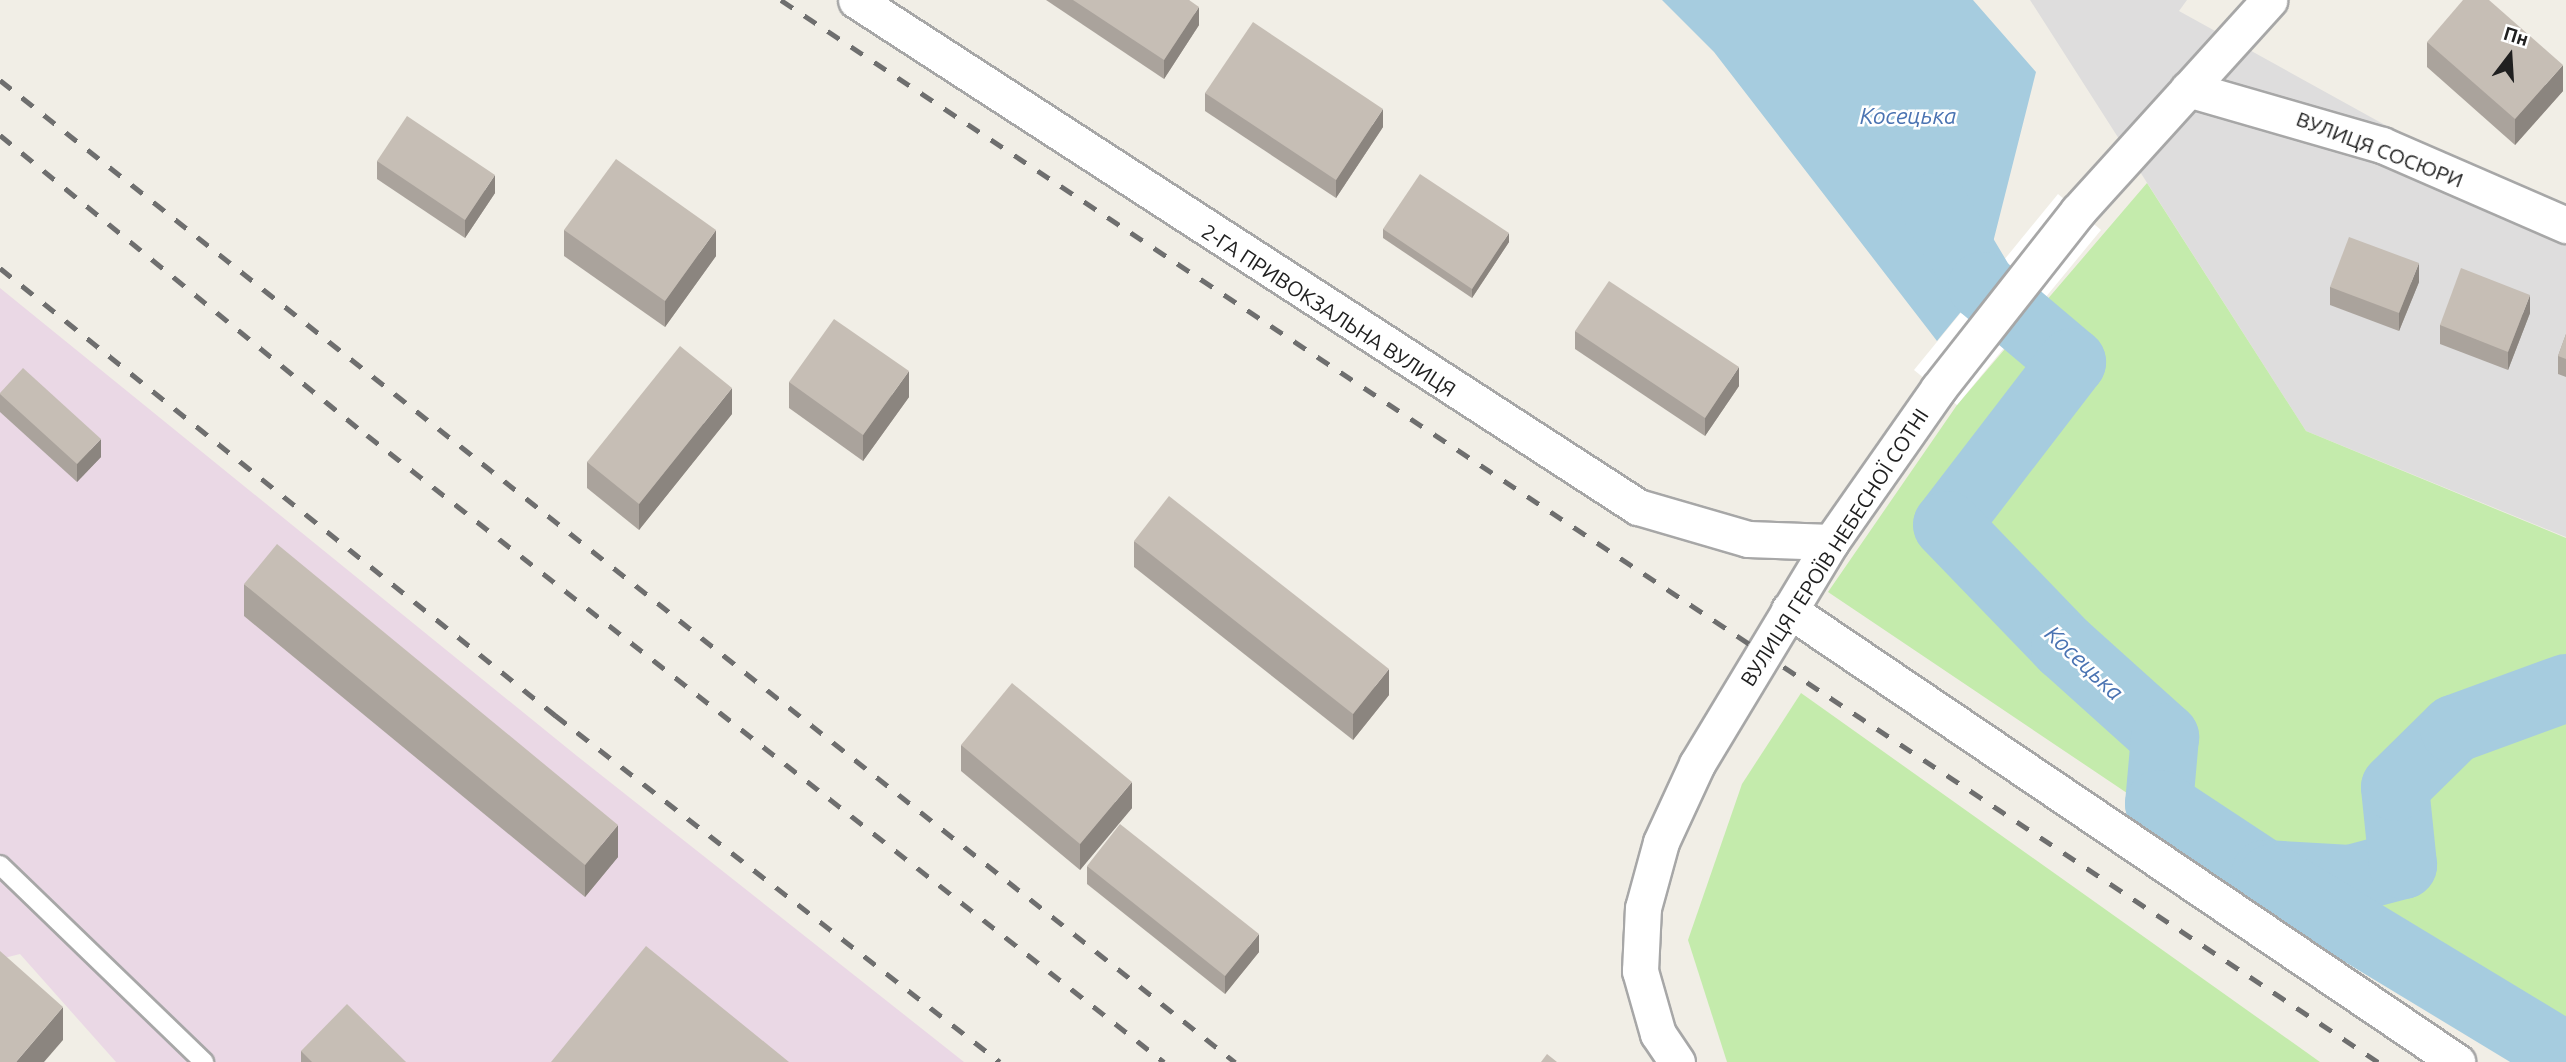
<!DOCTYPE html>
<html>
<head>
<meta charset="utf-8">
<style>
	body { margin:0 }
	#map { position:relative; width:2566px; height:1062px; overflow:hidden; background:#f1eee6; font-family:Ubuntu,sans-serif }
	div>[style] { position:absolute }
	.residential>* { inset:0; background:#dedddd }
	.industrial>* { inset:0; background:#ead8e5 }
	.grass>* { inset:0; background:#c4ebac }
	.water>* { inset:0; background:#a6ccdf }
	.pier>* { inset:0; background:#fff }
	.river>* { height:68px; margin:-34px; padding:0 34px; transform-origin:34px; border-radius:34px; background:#a6ccdf }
	.roads { filter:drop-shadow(2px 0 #a7a7a7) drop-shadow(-2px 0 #a7a7a7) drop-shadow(0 2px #a7a7a7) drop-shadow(0 -2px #a7a7a7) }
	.service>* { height:18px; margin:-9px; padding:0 9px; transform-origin:9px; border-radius:9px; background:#fff }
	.minor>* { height:35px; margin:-17.5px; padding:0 17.5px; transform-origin:17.5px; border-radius:17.5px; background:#fff }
	.rail>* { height:5px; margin-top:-2.5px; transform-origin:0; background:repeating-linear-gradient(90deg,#6e6e6e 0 14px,transparent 0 28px) }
	.wall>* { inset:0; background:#aaa39c }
	.shaded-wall>* { inset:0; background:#8b857f }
	.building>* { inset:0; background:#c6beb5 }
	span { translate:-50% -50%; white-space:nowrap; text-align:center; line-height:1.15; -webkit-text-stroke:5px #fff; paint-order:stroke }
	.street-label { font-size:21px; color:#202020 }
	.water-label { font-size:23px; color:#4a73b2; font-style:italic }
	.north { position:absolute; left:2475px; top:21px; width:70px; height:70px; -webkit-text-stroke:5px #fff; paint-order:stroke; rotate:17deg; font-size:19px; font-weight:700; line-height:28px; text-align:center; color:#202020 }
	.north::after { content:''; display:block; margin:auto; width:24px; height:32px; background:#202020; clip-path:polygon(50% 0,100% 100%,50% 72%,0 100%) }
</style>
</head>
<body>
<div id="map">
	<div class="residential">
		<i style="clip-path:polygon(2030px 0,2187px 0,2179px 11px,2566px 225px,2566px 537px,2306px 431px)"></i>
	</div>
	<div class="industrial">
		<i style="clip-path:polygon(0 288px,577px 756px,964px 1062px,116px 1062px,20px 954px,0 959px)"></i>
	</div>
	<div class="grass">
		<i style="clip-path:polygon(2147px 183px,2306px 431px,2566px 538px,2566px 1062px,2527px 1062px,1828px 592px,1957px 405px)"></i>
		<i style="clip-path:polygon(1801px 693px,2320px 1062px,1727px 1062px,1688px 940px,1742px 784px)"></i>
	</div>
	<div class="water">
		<i style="clip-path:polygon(1662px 0,1973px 0,2036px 72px,1982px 286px,1937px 341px,1714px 52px)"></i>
	</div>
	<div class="pier">
		<i style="clip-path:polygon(2058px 194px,2101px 230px,1957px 405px,1914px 370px)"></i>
	</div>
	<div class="river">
		<i style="left:1935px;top:207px;width:92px;rotate:59.3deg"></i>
		<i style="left:1982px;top:286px;width:118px;rotate:40.2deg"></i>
		<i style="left:2072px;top:362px;width:205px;rotate:127.5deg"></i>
		<i style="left:1947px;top:525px;width:170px;rotate:46deg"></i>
		<i style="left:2065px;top:647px;width:135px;rotate:42deg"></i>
		<i style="left:2165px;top:737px;width:67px;rotate:95.1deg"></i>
		<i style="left:2159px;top:804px;width:127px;rotate:33.4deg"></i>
		<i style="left:2265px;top:874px;width:85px;rotate:3.4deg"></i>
		<i style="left:2350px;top:879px;width:55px;rotate:-14.8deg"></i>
		<i style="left:2403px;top:865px;width:78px;rotate:-95.9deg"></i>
		<i style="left:2395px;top:787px;width:83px;rotate:-44.5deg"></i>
		<i style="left:2454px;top:729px;width:119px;rotate:-20.1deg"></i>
		<i style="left:2272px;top:878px;width:344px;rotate:31.2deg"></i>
	</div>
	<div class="roads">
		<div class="service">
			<i style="left:0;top:865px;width:284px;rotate:44deg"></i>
		</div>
		<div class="minor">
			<i style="left:856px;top:0;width:932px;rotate:32.96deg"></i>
			<i style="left:1638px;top:507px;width:115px;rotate:16.2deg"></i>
			<i style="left:1748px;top:539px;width:83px;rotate:2.1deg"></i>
			<i style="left:2188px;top:89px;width:202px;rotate:16.1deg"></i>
			<i style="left:2382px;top:145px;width:201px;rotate:23.5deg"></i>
			<i style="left:1789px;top:610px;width:807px;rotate:34.08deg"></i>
			<i style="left:1677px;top:1062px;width:34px;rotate:-124deg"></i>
			<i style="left:1658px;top:1034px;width:66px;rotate:-105.9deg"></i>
			<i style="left:1640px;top:971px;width:63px;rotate:-87.3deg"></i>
			<i style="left:1643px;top:908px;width:68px;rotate:-74.7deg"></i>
			<i style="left:1661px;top:842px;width:86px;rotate:-65.2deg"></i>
			<i style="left:1697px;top:764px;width:259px;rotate:-58.9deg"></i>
			<i style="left:1831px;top:542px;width:187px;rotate:-55deg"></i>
			<i style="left:1938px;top:389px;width:226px;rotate:-51.8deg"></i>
			<i style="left:2078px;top:211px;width:285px;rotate:-47.8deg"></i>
		</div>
	</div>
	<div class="rail">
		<i style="left:781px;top:0;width:1918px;rotate:33.62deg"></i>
		<i style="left:0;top:80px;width:1578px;rotate:38.49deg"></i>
		<i style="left:0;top:135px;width:474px;rotate:39.3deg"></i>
		<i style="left:367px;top:435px;width:1014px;rotate:38.19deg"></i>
		<i style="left:0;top:268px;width:713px;rotate:38.85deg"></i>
		<i style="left:555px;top:715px;width:564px;rotate:37.95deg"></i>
	</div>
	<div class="wall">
		<i style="clip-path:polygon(1046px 0,1189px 0,1199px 25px,1164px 79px)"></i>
		<i style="clip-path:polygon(2427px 42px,2563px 91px,2515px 145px,2427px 67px)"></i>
		<i style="clip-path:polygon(1205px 93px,1383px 127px,1336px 198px,1205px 111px)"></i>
		<i style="clip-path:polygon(377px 161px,495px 193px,465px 238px,377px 179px)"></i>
		<i style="clip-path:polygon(1383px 229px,1509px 242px,1472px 298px,1383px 238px)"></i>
		<i style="clip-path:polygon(564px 230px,716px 256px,665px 327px,564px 256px)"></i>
		<i style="clip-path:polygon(2419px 282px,2399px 331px,2330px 305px,2330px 287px)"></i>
		<i style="clip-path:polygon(2530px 313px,2508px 370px,2440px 344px,2440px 325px)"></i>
		<i style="clip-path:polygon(1575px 331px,1739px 386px,1705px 436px,1575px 349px)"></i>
		<i style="clip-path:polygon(2566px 334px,2566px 377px,2558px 374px,2558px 356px)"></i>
		<i style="clip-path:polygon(789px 382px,909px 397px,863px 461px,789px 408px)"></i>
		<i style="clip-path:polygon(0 393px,101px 457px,77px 482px,0 412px)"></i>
		<i style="clip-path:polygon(732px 414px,639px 530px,587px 488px,587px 462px)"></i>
		<i style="clip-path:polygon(1134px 541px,1389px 695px,1353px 740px,1134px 567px)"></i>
		<i style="clip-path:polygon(244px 584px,618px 857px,585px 897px,244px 616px)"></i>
		<i style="clip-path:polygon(961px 745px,1132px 808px,1080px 870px,961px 771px)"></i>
		<i style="clip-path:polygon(1087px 866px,1259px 952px,1225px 994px,1087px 884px)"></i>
		<i style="clip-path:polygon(301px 1051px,406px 1062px,301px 1062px)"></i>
	</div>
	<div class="shaded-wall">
		<i style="clip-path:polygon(1199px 7px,1199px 25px,1164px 79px,1164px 60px)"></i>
		<i style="clip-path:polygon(2563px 65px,2563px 91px,2515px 145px,2515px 119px)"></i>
		<i style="clip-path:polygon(1383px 109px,1383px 127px,1336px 198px,1336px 180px)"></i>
		<i style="clip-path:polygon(495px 175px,495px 193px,465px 238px,465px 220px)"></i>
		<i style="clip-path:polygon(716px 230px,716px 256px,665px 327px,665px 301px)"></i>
		<i style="clip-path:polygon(1509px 233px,1509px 242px,1472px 298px,1472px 289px)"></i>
		<i style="clip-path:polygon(2419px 263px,2419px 282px,2399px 331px,2399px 313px)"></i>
		<i style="clip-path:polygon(2530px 295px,2530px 313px,2508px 370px,2508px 352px)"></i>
		<i style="clip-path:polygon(1739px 367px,1739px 386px,1705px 436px,1705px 418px)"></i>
		<i style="clip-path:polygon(909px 371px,909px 397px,863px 461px,863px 435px)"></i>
		<i style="clip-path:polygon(732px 388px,732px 414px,639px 530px,639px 504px)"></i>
		<i style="clip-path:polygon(101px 439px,101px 457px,77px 482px,77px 464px)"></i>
		<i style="clip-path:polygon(1389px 669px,1389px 695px,1353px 740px,1353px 714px)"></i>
		<i style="clip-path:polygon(1132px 782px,1132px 808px,1080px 870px,1080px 844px)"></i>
		<i style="clip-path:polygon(618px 825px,618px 857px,585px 897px,585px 865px)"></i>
		<i style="clip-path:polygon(1259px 934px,1259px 952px,1225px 994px,1225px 976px)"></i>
		<i style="clip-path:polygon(63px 1007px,63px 1040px,44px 1062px,16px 1062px)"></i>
	</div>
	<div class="building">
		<i style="clip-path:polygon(1073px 0,1189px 0,1199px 7px,1164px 60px)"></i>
		<i style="clip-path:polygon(2463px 0,2489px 0,2563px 65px,2515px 119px,2427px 42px)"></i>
		<i style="clip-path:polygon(1253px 22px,1383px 109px,1336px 180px,1205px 93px)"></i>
		<i style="clip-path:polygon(407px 116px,495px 175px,465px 220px,377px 161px)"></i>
		<i style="clip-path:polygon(616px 159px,716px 230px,665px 301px,564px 230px)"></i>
		<i style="clip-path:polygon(1420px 174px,1509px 233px,1472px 289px,1383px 229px)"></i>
		<i style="clip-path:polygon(2349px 237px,2419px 263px,2399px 313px,2330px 287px)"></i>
		<i style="clip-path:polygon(2461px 268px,2530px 295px,2508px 352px,2440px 325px)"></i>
		<i style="clip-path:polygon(1609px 281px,1739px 367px,1705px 418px,1575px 331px)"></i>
		<i style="clip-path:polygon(834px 319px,909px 371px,863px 435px,789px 382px)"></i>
		<i style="clip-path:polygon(2566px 334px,2566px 359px,2558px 356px)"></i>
		<i style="clip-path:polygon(680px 346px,732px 388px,639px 504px,587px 462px)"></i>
		<i style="clip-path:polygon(23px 368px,101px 439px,77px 464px,0 394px,0 393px)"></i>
		<i style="clip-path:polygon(1169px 496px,1389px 669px,1353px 714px,1134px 541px)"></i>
		<i style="clip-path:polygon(277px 544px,618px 825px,585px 865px,244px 584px)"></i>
		<i style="clip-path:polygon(1012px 683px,1132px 782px,1080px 844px,961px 745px)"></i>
		<i style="clip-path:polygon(1120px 824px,1259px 934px,1225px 976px,1087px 866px)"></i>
		<i style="clip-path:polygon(646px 946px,789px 1062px,551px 1062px)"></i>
		<i style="clip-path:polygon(0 951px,63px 1007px,16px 1062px,0 1062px)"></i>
		<i style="clip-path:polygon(347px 1004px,406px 1062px,312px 1062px,301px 1051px)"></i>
		<i style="clip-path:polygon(1547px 1054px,1557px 1062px,1541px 1062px)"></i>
	</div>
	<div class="street-label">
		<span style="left:2380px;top:149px;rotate:21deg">ВУЛИЦЯ СОСЮРИ</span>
		<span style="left:1329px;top:310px;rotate:33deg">2-ГА ПРИВОКЗАЛЬНА ВУЛИЦЯ</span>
		<span style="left:1834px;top:547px;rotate:-57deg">ВУЛИЦЯ ГЕРОЇВ НЕБЕСНОЇ СОТНІ</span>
	</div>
	<div class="water-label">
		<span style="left:1908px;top:116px">Косецька</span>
		<span style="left:2084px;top:663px;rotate:43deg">Косецька</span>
	</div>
	<div class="north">Пн</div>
</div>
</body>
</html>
